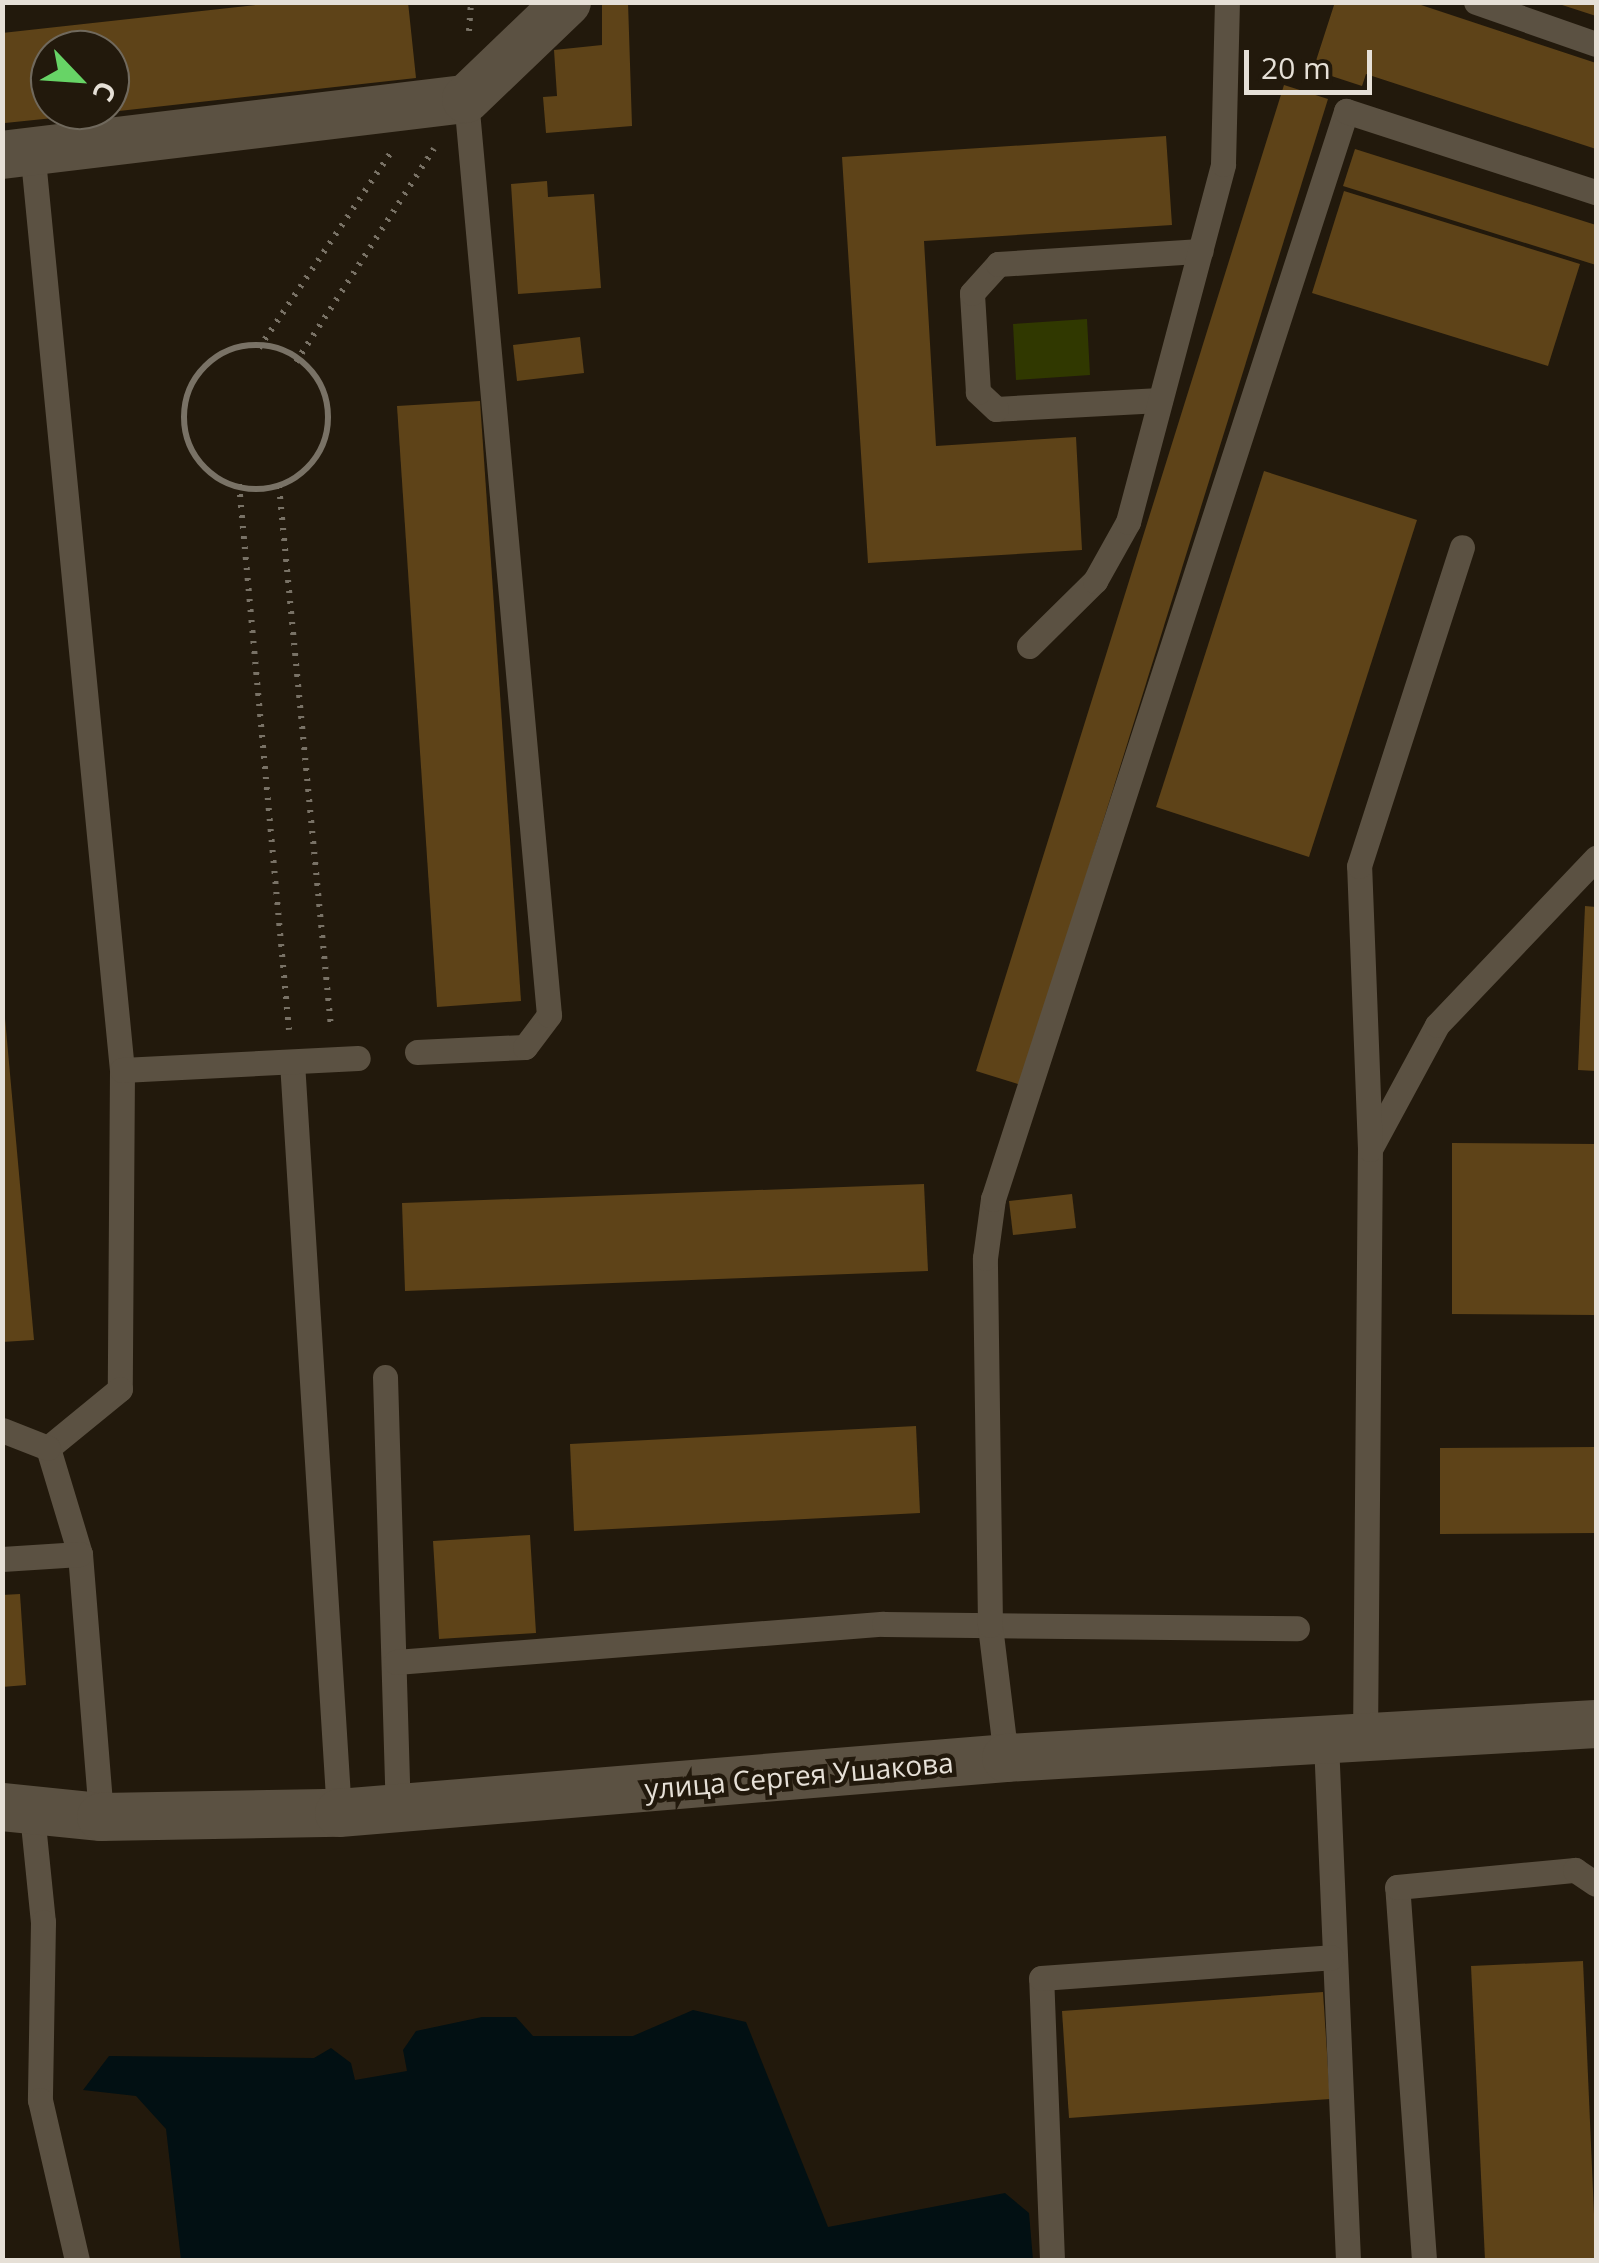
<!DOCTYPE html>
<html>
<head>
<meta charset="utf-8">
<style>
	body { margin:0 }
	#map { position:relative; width:1599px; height:2263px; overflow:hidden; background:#22190c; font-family:"Open Sans",sans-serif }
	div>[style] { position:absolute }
	.green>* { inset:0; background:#303800 }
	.water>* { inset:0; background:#021013 }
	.building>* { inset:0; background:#5e4318 }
	.path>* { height:6px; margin-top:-3px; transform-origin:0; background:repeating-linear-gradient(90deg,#797266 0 2.5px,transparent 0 10.5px) }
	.path>.ring { margin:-3px; padding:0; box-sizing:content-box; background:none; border:6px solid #797266; border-radius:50% }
	.service>* { height:25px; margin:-12.5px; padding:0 12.5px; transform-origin:12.5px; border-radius:12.5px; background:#5b5142 }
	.minor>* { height:48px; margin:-24px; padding:0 24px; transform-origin:24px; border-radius:24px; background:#5b5142 }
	span { translate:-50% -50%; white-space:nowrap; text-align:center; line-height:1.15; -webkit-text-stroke:9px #22190c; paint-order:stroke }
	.street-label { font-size:28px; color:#e6e0d7 }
	.frame { position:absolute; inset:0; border:5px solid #e6e0d7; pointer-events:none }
	.north { position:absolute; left:30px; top:30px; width:100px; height:100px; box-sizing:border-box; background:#22190c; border:2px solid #70695d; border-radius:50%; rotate:115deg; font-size:28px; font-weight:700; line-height:40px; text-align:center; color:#e6e0d7 }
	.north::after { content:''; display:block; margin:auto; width:35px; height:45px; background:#67d466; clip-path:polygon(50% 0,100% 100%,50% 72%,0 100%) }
	.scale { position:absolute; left:1244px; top:50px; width:128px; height:45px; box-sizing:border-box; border:5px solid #e6e0d7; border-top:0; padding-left:12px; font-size:30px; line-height:35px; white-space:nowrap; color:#e6e0d7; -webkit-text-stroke:8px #22190c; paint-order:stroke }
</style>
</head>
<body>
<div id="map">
	<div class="green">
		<i style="clip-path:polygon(1087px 319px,1090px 375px,1016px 380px,1013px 324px)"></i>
	</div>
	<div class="water">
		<i style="clip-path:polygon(693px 2010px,746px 2022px,828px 2227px,1005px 2193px,1029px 2213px,1033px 2260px,181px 2260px,166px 2129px,136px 2096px,83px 2090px,109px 2056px,314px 2058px,331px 2048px,351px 2063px,355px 2080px,407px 2071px,403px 2050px,416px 2031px,482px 2017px,516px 2017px,533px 2036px,633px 2036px)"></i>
	</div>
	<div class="building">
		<i style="clip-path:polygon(282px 2px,408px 2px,416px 78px,110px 112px,110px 50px,50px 50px,50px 110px,102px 113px,5px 123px,2px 33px)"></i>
		<i style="clip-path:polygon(602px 2px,628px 2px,632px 126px,546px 133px,543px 97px,557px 96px,554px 50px,602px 45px)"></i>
		<i style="clip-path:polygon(1335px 2px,1412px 2px,1596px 63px,1596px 149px,1366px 74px,1362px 86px,1313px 70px)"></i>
		<i style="clip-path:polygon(1556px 2px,1596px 2px,1596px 16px,1556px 3px)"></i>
		<i style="clip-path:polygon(1284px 85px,1328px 99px,1021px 1085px,976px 1071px)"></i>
		<i style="clip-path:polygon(1166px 136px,1172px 225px,924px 241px,936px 446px,1076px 437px,1082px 550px,868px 563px,842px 157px)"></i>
		<i style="clip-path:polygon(1355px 149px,1596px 225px,1596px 265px,1343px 186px)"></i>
		<i style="clip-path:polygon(547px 181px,548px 197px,594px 194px,601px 288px,518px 294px,511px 184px)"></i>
		<i style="clip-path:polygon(1344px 191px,1580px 264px,1548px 366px,1312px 293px)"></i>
		<i style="clip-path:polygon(580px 337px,584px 373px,517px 381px,513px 345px)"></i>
		<i style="clip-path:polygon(480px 401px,521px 1001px,437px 1007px,397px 406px)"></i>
		<i style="clip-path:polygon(1264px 471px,1417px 520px,1309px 857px,1156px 807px)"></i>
		<i style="clip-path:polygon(1585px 906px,1596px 907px,1596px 1071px,1578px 1070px)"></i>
		<i style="clip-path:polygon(2px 985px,34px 1340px,2px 1342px)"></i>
		<i style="clip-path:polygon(1452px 1143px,1596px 1144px,1596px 1315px,1452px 1314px)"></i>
		<i style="clip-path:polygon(924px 1184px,928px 1271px,405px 1291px,402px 1203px)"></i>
		<i style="clip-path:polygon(1072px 1194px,1076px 1228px,1013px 1235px,1009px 1201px)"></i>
		<i style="clip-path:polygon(916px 1426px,920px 1513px,574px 1531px,570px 1444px)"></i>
		<i style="clip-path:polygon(1596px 1447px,1596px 1533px,1440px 1534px,1440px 1448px)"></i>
		<i style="clip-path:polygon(530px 1535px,536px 1633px,439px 1639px,433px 1541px)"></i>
		<i style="clip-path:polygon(20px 1594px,26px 1685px,2px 1687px,2px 1595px)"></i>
		<i style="clip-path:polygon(1583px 1961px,1596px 2260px,1485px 2260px,1471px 1966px)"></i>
		<i style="clip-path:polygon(1323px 1992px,1330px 2099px,1069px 2118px,1062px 2011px)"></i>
	</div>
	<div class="path">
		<i style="left:469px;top:31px;width:29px;rotate:-86deg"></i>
		<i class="ring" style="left:184px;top:345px;width:138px;height:138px"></i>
		<i style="left:259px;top:348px;width:234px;rotate:-56deg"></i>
		<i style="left:296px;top:362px;width:254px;rotate:-57.1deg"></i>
		<i style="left:239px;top:484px;width:548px;rotate:84.77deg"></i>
		<i style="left:279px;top:486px;width:543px;rotate:84.51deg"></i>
	</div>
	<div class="service">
		<i style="left:1476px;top:2px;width:127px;rotate:19.3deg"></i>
		<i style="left:32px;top:149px;width:925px;rotate:84.42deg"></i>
		<i style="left:122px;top:1070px;width:319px;rotate:90.4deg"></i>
		<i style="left:120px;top:1389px;width:93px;rotate:140.7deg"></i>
		<i style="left:48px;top:1448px;width:111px;rotate:73.2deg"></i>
		<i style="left:80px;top:1554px;width:264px;rotate:85.4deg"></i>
		<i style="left:1160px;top:400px;width:164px;rotate:176.9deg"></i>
		<i style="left:996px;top:409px;width:25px;rotate:-137deg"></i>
		<i style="left:978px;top:392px;width:99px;rotate:-93.5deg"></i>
		<i style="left:972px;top:293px;width:39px;rotate:-48deg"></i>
		<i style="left:998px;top:264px;width:203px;rotate:-3.7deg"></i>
		<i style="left:1029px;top:646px;width:93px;rotate:-44.6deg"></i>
		<i style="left:1095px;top:581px;width:68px;rotate:-60.8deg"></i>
		<i style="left:1128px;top:522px;width:370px;rotate:-75.1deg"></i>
		<i style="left:1223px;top:164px;width:162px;rotate:-88.6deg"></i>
		<i style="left:417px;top:1052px;width:108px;rotate:-2.7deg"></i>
		<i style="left:525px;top:1047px;width:40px;rotate:-53deg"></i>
		<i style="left:549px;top:1015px;width:920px;rotate:-95.18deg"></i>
		<i style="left:292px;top:1062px;width:752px;rotate:86.42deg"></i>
		<i style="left:122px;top:1070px;width:236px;rotate:-2.9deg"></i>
		<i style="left:1370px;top:1149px;width:141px;rotate:-61.6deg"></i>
		<i style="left:1437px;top:1025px;width:231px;rotate:-46.4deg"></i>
		<i style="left:385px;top:1377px;width:432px;rotate:88.3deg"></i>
		<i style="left:2px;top:1430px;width:49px;rotate:21.4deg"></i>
		<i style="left:2px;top:1559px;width:78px;rotate:-3.7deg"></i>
		<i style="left:396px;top:1662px;width:489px;rotate:-4.5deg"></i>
		<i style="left:884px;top:1624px;width:413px;rotate:0.6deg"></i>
		<i style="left:1365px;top:1740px;width:591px;rotate:-89.52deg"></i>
		<i style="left:1370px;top:1149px;width:283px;rotate:-92.2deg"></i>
		<i style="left:1359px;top:866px;width:335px;rotate:-72.1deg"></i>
		<i style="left:1326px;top:1742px;width:518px;rotate:87.57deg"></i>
		<i style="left:1006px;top:1758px;width:134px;rotate:-96.9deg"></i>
		<i style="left:990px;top:1625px;width:367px;rotate:-90.8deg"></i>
		<i style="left:985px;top:1258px;width:60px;rotate:-82.3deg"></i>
		<i style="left:993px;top:1199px;width:1144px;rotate:-72.02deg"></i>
		<i style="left:1346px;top:111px;width:263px;rotate:18deg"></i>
		<i style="left:31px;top:1804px;width:119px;rotate:84.2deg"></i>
		<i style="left:43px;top:1922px;width:178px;rotate:91deg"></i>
		<i style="left:40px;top:2100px;width:164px;rotate:77deg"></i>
		<i style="left:1052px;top:2260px;width:282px;rotate:-92.2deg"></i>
		<i style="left:1041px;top:1978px;width:291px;rotate:-4.1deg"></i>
		<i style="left:1424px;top:2260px;width:374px;rotate:-94.1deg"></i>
		<i style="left:1397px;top:1887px;width:179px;rotate:-5.5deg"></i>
		<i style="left:1575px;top:1870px;width:25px;rotate:34deg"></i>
	</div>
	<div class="minor">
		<i style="left:2px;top:155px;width:467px;rotate:-6.9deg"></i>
		<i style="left:466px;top:99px;width:140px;rotate:-43.8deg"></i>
		<i style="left:2px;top:1807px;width:100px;rotate:5.8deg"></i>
		<i style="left:101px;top:1817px;width:238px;rotate:-1deg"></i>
		<i style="left:339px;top:1813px;width:669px;rotate:-4.71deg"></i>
		<i style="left:1006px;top:1758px;width:591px;rotate:-3.3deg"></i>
	</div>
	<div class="street-label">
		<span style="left:799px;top:1775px;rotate:-5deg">улица Сергея Ушакова</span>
	</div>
	<div class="frame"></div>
	<div class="north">С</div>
	<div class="scale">20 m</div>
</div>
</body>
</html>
